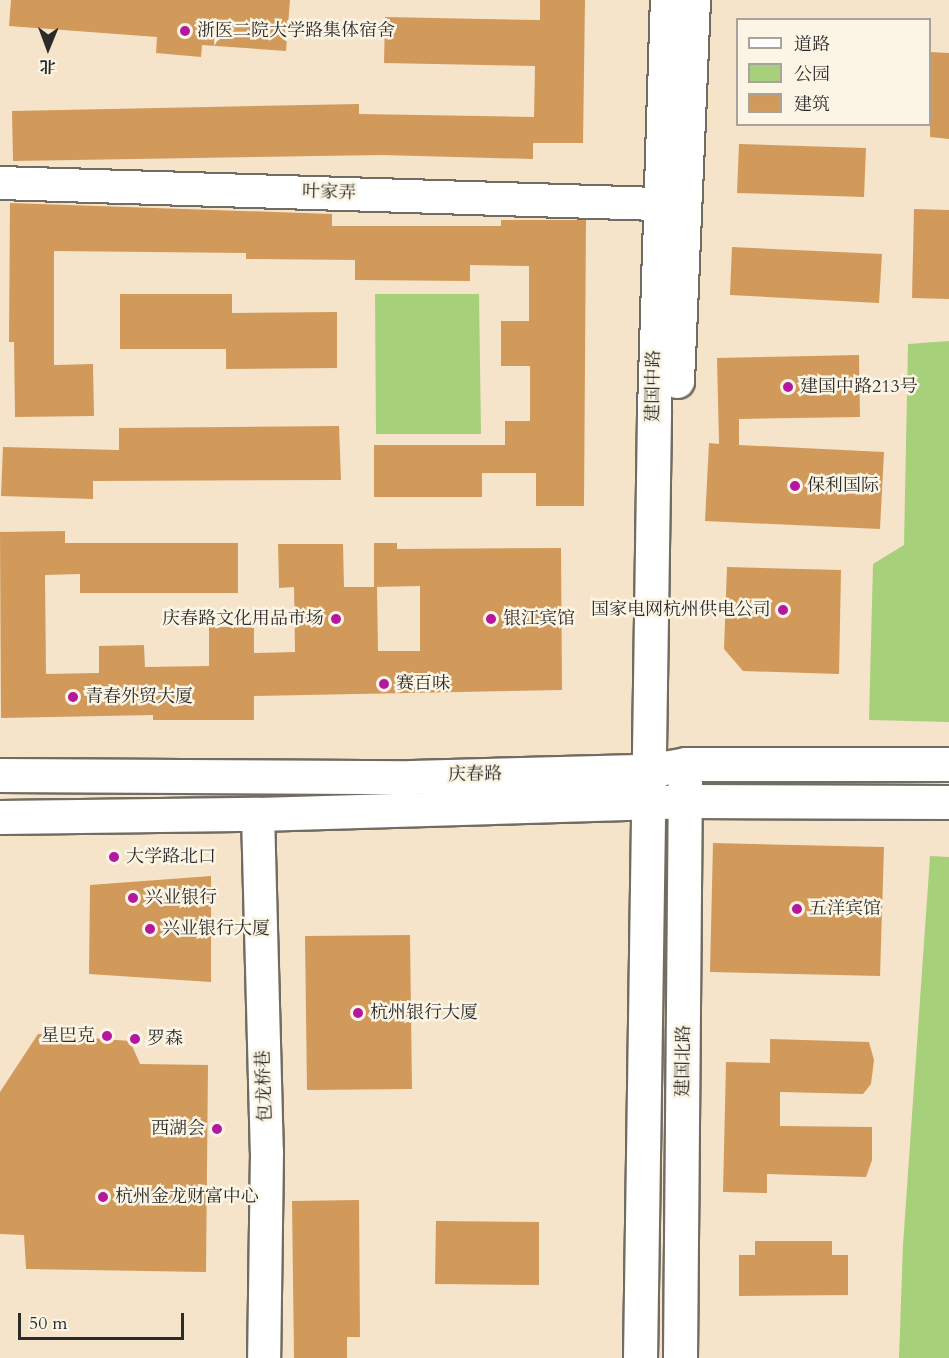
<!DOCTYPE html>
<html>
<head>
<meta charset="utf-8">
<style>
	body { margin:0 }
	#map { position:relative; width:949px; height:1358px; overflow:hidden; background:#f5e4c9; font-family:Cardo,"Noto Serif SC",serif }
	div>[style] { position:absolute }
	.green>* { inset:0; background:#a7d07b }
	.building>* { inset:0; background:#d19a5b }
	.roads { filter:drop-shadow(2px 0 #726c62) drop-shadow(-2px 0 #726c62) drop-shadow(0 2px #726c62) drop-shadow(0 -2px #726c62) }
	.minor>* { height:32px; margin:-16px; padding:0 16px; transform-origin:16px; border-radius:16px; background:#fff }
	.major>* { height:33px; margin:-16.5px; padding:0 16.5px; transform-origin:16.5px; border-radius:16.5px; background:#fff }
	.dots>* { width:16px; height:16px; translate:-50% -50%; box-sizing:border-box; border:3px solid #fcf5e5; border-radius:50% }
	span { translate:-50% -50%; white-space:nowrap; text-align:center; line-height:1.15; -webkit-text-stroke:5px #fcf5e5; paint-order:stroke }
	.poi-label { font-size:18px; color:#2b2b2b }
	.left { translate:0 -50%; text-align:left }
	.right { translate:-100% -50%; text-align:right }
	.street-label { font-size:18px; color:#2b2b2b }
	.legend { position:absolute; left:736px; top:18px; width:195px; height:108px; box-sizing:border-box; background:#fcf5e5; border:2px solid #a8a49b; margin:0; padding:8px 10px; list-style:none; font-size:18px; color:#2b2b2b }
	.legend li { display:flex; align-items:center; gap:12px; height:30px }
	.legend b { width:30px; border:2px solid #a8a49b }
	.north { position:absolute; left:18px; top:18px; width:60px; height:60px; -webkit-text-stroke:4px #fcf5e5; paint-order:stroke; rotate:181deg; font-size:16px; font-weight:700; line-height:24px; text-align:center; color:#2b2b2b }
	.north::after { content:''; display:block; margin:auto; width:21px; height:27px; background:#2b2b2b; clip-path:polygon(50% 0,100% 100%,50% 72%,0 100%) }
	.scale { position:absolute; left:18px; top:1313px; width:166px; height:27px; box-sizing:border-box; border:3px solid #2b2b2b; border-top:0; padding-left:8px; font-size:18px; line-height:21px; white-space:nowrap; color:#2b2b2b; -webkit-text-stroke:4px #fcf5e5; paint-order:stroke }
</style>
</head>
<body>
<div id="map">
	<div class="green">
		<i style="clip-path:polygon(375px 294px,479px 294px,481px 434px,376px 434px)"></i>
		<i style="clip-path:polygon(949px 341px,949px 722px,869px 720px,873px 564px,904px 545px,908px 344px)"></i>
		<i style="clip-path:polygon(930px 856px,949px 857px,949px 1358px,899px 1358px,903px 1245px)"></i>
	</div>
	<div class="building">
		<i style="clip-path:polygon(11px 0,290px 0,286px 51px,202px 45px,201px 57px,156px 53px,157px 37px,9px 26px)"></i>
		<i style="clip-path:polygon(540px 0,585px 0,583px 143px,533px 143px,533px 159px,382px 155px,13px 161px,12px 111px,359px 104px,359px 114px,534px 117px,535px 66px,384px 63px,385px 17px,540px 20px)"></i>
		<i style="clip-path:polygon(930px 52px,949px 53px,949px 139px,930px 137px)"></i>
		<i style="clip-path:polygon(739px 144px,866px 148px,864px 197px,737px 193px)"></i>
		<i style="clip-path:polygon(10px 203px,332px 214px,332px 226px,501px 226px,501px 220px,586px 220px,584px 506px,536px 506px,536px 473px,482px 473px,482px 497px,374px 497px,374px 445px,505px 445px,505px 421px,530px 421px,530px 366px,501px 366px,501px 321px,529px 321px,529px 266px,470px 265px,470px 281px,355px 280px,355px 260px,246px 259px,246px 253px,54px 251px,54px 365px,93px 364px,94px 416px,15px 417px,14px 342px,9px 342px)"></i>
		<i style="clip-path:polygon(914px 209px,949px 210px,949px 299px,912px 298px)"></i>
		<i style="clip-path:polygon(732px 247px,882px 254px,879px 303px,730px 295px)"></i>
		<i style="clip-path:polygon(120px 294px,232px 294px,232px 313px,337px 312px,337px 368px,226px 369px,226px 349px,120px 349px)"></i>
		<i style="clip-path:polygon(859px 355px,860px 417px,739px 419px,739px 445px,884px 452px,880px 529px,705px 521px,709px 443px,719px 444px,717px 358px)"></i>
		<i style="clip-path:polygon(339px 426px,341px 480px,93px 481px,93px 499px,1px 496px,3px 447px,119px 450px,119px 428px)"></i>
		<i style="clip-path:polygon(65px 531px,65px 543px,238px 543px,238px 593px,80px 593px,80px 574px,45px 575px,46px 674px,99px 673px,99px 646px,144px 645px,145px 667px,209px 666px,209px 627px,254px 627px,254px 653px,295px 652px,294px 587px,279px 588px,278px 544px,343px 544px,344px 587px,377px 587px,378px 651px,420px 651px,420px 586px,374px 587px,374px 543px,397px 543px,397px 549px,561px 548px,562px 690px,254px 696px,254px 720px,153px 720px,153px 715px,1px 718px,0 532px)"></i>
		<i style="clip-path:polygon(727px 567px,841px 570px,839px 674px,743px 671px,724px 649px)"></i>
		<i style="clip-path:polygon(713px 843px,884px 847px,880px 976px,710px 972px)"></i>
		<i style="clip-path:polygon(211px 876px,211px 982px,89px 974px,90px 885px)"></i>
		<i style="clip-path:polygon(410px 935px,412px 1089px,307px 1090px,305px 936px)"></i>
		<i style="clip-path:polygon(38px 1034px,130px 1041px,140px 1064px,208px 1065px,206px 1272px,26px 1269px,24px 1235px,0 1234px,0 1092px)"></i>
		<i style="clip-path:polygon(770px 1039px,869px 1042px,874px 1060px,871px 1084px,863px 1094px,780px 1092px,780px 1126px,872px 1127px,872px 1160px,866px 1177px,767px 1174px,767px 1193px,723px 1192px,726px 1062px,770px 1063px)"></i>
		<i style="clip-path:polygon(359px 1200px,360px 1337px,347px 1337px,347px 1358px,294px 1358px,292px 1201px)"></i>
		<i style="clip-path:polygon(436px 1221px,539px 1222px,539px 1285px,435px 1284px)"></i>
		<i style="clip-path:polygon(755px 1241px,832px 1241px,832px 1255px,848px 1255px,848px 1295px,739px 1296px,739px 1255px,755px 1255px)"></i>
	</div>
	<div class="roads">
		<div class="minor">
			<i style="left:0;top:183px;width:659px;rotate:1.83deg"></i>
			<i style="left:258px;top:814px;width:338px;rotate:88.5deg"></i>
			<i style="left:267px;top:1152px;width:206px;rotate:90.8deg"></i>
		</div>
		<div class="major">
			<i style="left:677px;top:381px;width:381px;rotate:-87.6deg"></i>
			<i style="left:0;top:775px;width:411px;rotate:0.3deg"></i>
			<i style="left:411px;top:777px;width:236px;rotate:-1.5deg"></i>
			<i style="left:647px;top:771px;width:39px;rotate:-10deg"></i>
			<i style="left:685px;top:764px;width:264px"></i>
			<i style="left:0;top:817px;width:258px;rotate:-0.7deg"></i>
			<i style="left:258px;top:814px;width:427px;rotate:-1.7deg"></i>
			<i style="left:685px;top:801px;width:264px;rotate:0.2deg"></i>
			<i style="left:640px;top:1358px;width:948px;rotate:-89.15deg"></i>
			<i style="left:654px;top:410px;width:410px;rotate:-88.2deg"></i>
			<i style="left:680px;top:1358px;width:580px;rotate:-89.51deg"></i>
		</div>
	</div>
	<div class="dots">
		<i style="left:185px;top:31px;background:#b5179e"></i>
		<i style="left:788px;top:387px;background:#b5179e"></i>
		<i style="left:795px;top:486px;background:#b5179e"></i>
		<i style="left:783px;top:610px;background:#b5179e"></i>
		<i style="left:336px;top:619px;background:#b5179e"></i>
		<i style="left:491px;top:619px;background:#b5179e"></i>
		<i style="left:384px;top:684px;background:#b5179e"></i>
		<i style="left:73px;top:697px;background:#b5179e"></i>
		<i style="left:114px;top:857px;background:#b5179e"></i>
		<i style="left:133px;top:898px;background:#b5179e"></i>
		<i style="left:797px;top:909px;background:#b5179e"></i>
		<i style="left:150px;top:929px;background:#b5179e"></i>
		<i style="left:358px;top:1013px;background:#b5179e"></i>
		<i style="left:107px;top:1036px;background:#b5179e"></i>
		<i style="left:135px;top:1039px;background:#b5179e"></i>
		<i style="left:217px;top:1129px;background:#b5179e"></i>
		<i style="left:103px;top:1197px;background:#b5179e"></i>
	</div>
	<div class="poi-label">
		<span class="left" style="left:197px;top:31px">浙医二院大学路集体宿舍</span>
		<span class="left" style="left:800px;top:387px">建国中路213号</span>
		<span class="left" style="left:807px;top:486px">保利国际</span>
		<span class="right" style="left:771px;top:610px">国家电网杭州供电公司</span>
		<span class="right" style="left:324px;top:619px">庆春路文化用品市场</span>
		<span class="left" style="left:503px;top:619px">银江宾馆</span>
		<span class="left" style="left:396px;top:684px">赛百味</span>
		<span class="left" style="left:85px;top:697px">青春外贸大厦</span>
		<span class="left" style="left:126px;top:857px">大学路北口</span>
		<span class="left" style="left:145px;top:898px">兴业银行</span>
		<span class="left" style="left:809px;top:909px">五洋宾馆</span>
		<span class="left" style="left:162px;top:929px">兴业银行大厦</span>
		<span class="left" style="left:370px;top:1013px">杭州银行大厦</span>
		<span class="right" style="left:95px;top:1036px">星巴克</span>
		<span class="left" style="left:147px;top:1039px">罗森</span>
		<span class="right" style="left:205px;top:1129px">西湖会</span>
		<span class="left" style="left:115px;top:1197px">杭州金龙财富中心</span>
	</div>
	<div class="street-label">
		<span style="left:329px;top:193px;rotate:2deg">叶家弄</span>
		<span style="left:654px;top:386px;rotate:-89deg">建国中路</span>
		<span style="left:475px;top:775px;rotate:-1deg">庆春路</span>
		<span style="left:684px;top:1061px;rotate:-89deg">建国北路</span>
		<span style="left:265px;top:1086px;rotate:-92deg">包龙桥巷</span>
	</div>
	<ul class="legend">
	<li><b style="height:8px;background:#fff"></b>道路</li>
	<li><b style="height:16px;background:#a7d07b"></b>公园</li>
	<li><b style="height:16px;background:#d19a5b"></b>建筑</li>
	</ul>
	<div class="north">北</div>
	<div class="scale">50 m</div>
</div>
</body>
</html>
